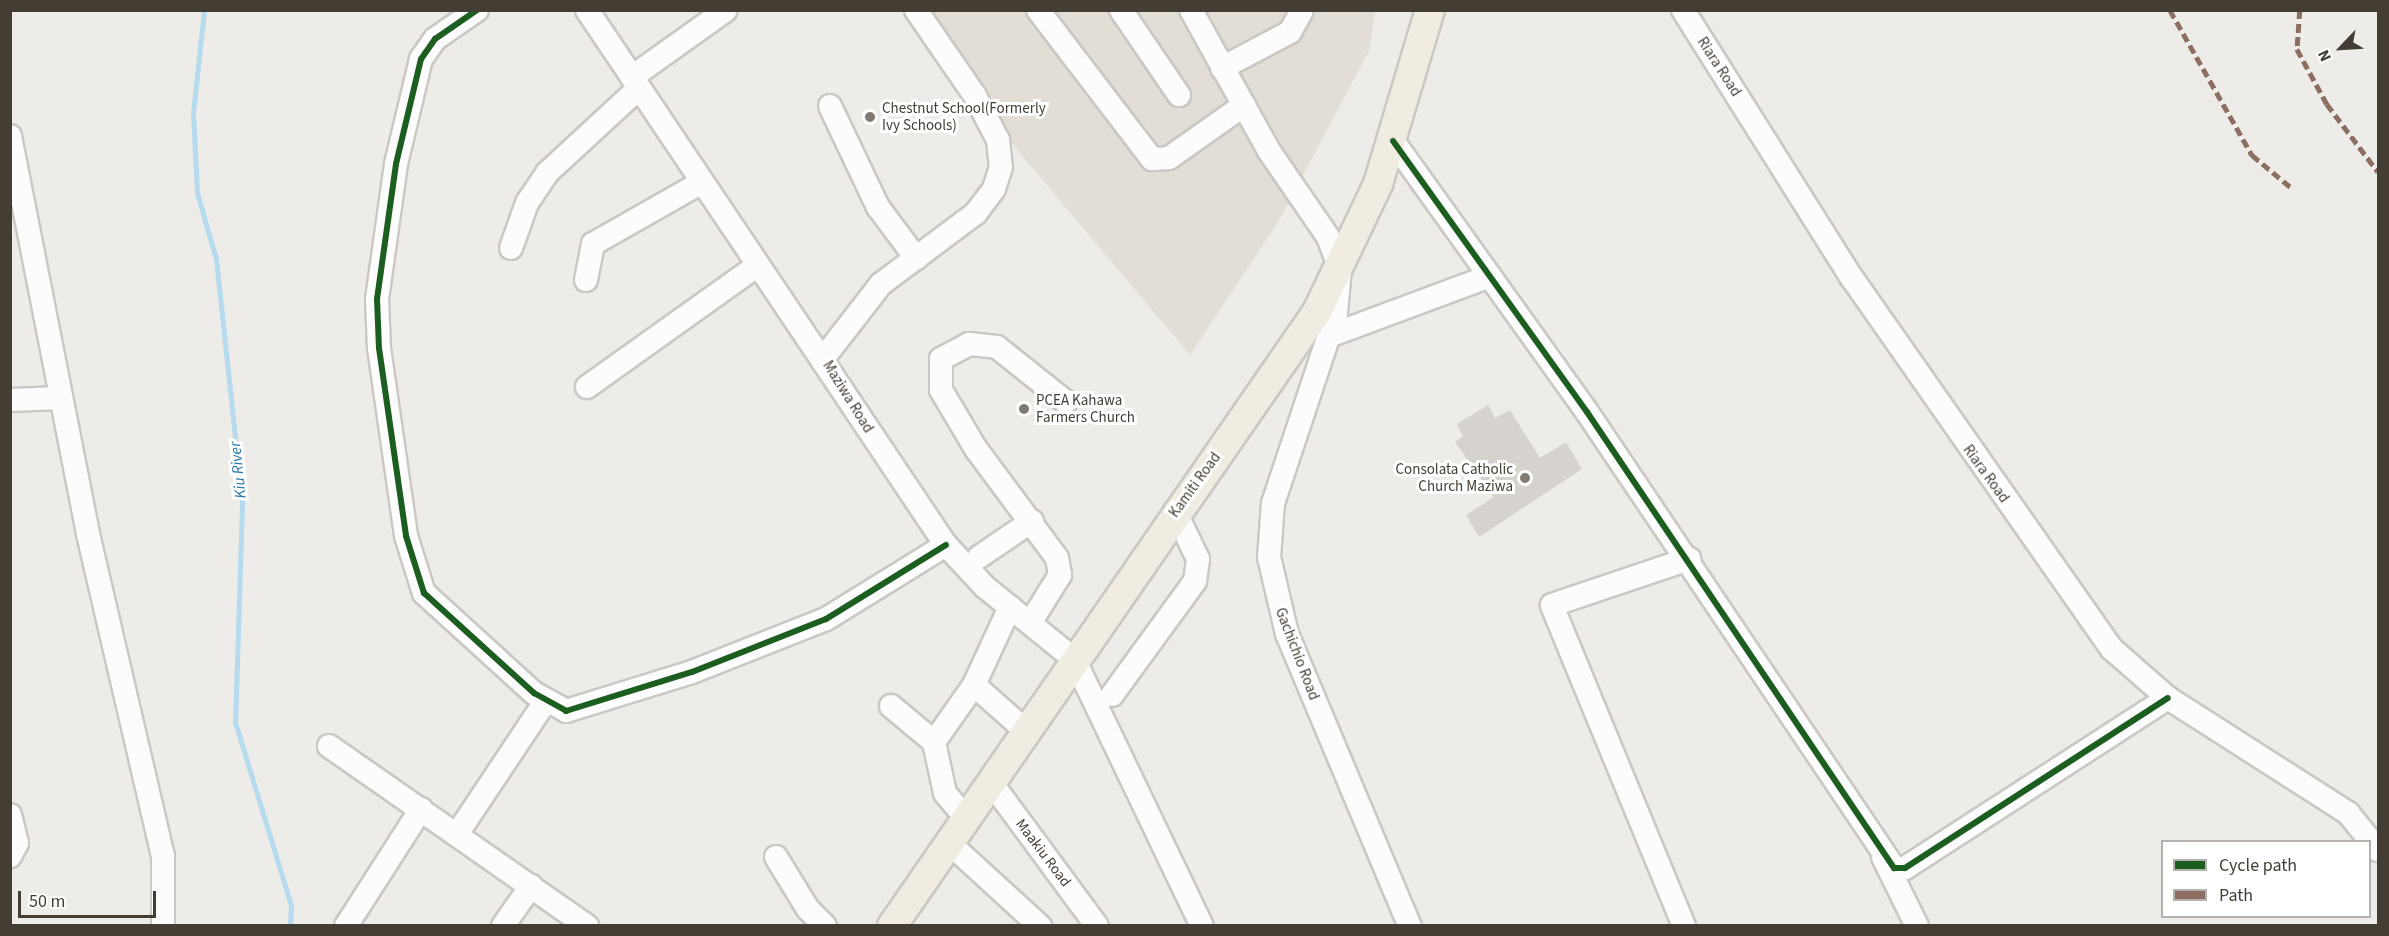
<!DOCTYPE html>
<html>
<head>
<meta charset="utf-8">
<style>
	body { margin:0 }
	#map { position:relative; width:2389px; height:936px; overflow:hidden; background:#eeece8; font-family:"Source Sans 3",sans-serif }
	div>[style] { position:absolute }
	.residential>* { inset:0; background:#e3ded5 }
	.stream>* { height:5px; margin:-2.5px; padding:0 2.5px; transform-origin:2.5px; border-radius:2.5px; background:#b6daee }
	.building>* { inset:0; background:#d6d3cf }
	.roads { filter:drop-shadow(2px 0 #cbc8c4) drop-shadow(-2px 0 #cbc8c4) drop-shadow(0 2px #cbc8c4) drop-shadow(0 -2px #cbc8c4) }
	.minor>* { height:22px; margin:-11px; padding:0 11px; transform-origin:11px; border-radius:11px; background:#fcfcfc }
	.major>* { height:28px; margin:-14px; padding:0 14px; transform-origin:14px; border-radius:14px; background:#f1ece2 }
	.quiet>* { height:4.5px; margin-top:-2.25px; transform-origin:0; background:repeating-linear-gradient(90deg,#8d6e63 0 9px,transparent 0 13.5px) }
	.cycleway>* { height:6px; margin:-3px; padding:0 3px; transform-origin:3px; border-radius:3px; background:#1b5e20 }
	.dots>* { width:16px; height:16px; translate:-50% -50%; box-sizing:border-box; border:3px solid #fff; border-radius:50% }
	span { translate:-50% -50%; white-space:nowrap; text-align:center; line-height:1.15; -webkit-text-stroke:6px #fff; paint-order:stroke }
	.street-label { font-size:15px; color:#443d34 }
	.poi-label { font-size:15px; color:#443d34 }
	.left { translate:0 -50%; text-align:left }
	.right { translate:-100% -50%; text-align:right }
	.water-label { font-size:16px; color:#2b78a9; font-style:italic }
	.frame { position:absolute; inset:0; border:12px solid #443d34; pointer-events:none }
	.legend { position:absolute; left:2161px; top:840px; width:210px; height:78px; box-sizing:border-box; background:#fff; border:2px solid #b4b1ae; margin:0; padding:8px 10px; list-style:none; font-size:18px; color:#443d34 }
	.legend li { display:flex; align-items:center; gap:12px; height:30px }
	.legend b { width:30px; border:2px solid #b4b1ae }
	.north { position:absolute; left:2311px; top:18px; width:60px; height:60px; -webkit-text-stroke:4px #fff; paint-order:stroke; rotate:245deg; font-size:16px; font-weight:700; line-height:24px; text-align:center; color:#443d34 }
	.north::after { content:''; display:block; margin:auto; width:21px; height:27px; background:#443d34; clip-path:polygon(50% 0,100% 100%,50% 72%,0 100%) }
	.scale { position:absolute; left:18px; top:891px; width:138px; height:27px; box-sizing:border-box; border:3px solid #443d34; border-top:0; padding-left:8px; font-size:18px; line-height:21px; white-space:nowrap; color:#443d34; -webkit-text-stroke:4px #fff; paint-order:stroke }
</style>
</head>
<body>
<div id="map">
	<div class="residential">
		<i style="clip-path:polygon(923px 11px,1375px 11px,1369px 51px,1277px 224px,1190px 355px,1003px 133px)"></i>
	</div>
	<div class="stream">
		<i style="left:204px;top:10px;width:104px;rotate:96.1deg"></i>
		<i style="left:193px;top:113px;width:80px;rotate:87.1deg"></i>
		<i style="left:197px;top:193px;width:69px;rotate:73.9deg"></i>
		<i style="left:216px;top:259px;width:246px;rotate:83.9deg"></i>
		<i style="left:242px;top:504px;width:218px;rotate:91.8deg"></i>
		<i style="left:235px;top:722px;width:191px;rotate:73deg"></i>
		<i style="left:291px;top:905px;width:21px;rotate:93deg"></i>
	</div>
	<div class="building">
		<i style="clip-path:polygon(1488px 405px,1495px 418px,1510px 410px,1540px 458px,1566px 442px,1582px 469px,1479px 537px,1466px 515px,1494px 497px,1455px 442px,1463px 436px,1457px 424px)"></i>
	</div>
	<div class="roads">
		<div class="minor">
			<i style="left:477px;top:10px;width:51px;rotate:145.4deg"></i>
			<i style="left:435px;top:39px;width:24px;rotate:125deg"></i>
			<i style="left:421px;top:59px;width:108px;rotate:103.4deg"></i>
			<i style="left:396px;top:164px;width:136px;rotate:98deg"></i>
			<i style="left:377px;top:299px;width:49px;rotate:87.7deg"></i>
			<i style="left:379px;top:348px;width:190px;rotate:81.8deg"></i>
			<i style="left:406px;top:536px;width:60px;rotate:72.5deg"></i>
			<i style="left:424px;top:593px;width:149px;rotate:42.3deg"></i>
			<i style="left:534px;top:693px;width:37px;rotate:29deg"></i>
			<i style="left:566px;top:711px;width:132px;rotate:-17.2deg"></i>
			<i style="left:692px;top:672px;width:144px;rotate:-21.6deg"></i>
			<i style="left:826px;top:619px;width:141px;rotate:-31.7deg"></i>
			<i style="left:587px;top:10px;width:422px;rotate:56.1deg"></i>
			<i style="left:916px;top:10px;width:104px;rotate:55.5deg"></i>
			<i style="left:975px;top:96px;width:50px;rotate:62.4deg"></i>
			<i style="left:998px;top:140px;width:27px;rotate:84deg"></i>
			<i style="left:1001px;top:167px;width:23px;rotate:108deg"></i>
			<i style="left:994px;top:189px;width:30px;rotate:127deg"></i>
			<i style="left:976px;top:213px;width:119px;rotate:143.2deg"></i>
			<i style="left:881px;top:284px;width:96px;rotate:127.8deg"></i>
			<i style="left:822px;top:360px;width:223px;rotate:56.2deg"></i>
			<i style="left:946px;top:545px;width:57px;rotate:47.1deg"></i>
			<i style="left:985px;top:587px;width:114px;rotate:39deg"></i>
			<i style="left:1074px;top:659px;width:296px;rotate:64.4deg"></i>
			<i style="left:1038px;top:10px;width:188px;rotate:52.6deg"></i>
			<i style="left:1152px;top:159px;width:17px;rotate:-3deg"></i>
			<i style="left:1169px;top:158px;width:92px;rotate:-35.2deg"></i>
			<i style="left:1121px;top:10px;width:103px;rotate:55.7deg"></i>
			<i style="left:1191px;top:10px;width:161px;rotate:61deg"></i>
			<i style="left:1269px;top:151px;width:104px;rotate:55.5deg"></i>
			<i style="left:1328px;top:237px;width:33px;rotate:69deg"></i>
			<i style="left:1340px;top:268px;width:46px;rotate:95deg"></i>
			<i style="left:1336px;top:314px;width:199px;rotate:108.4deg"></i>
			<i style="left:1273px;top:503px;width:54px;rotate:94.2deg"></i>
			<i style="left:1269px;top:557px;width:79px;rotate:76.8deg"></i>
			<i style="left:1287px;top:634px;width:317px;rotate:67.2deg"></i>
			<i style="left:1683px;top:10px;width:317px;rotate:57.8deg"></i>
			<i style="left:1852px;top:278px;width:453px;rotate:55deg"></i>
			<i style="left:2112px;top:649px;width:74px;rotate:41.2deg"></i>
			<i style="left:2168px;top:698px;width:214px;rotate:32.6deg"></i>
			<i style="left:2348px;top:813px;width:48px;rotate:51deg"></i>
			<i style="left:1222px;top:68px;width:77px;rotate:-27.9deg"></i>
			<i style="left:1290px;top:32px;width:25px;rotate:-61deg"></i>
			<i style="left:632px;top:77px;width:115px;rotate:-35.5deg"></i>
			<i style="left:830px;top:106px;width:112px;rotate:64.6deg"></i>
			<i style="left:878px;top:207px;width:64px;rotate:53.3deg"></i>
			<i style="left:10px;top:136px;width:406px;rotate:78.9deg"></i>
			<i style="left:88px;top:534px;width:331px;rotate:76.9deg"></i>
			<i style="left:163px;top:856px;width:70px;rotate:90deg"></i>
			<i style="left:1393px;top:141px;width:333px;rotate:54.4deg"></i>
			<i style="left:1587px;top:412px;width:550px;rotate:56.05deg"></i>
			<i style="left:1894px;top:868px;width:11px"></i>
			<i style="left:1905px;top:868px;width:313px;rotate:-32.9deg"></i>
			<i style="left:511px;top:248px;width:48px;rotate:-70.4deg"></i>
			<i style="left:527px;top:203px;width:36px;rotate:-56deg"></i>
			<i style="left:547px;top:173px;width:124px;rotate:-42.7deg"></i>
			<i style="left:586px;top:280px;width:37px;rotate:-79deg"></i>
			<i style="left:593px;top:244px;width:125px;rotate:-29.6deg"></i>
			<i style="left:1329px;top:336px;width:172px;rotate:-20.4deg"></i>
			<i style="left:587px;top:387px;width:210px;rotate:-35.5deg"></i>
			<i style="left:10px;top:400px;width:51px;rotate:-2.2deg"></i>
			<i style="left:979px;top:557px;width:64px;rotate:-34.2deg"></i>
			<i style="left:1030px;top:623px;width:57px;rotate:-58deg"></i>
			<i style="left:1060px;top:575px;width:17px;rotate:-100deg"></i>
			<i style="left:1057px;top:558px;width:136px;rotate:-126.6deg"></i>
			<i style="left:976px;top:449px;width:69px;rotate:-120.7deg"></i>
			<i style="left:941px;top:390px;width:31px;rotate:-90deg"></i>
			<i style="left:941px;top:359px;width:32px;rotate:-28deg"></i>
			<i style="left:969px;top:344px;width:28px;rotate:6deg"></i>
			<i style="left:997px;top:347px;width:88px;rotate:38.6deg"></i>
			<i style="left:974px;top:685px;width:68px;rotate:41.4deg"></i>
			<i style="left:1112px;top:695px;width:141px;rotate:-53.9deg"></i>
			<i style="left:1195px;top:581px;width:22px;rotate:-82deg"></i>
			<i style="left:1198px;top:559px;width:53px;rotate:-115.6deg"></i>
			<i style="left:891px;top:706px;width:56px;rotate:39.9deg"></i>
			<i style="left:329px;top:746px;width:315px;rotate:34.9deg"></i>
			<i style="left:990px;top:781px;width:180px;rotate:53.6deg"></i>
			<i style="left:10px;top:815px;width:29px;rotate:76deg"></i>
			<i style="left:17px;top:843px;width:15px;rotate:118deg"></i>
			<i style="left:965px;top:817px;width:31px;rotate:-130deg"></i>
			<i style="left:945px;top:793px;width:52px;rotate:-102.2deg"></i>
			<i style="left:934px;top:742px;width:70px;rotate:-54.9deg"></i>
			<i style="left:974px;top:685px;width:86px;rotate:-65.2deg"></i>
			<i style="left:457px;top:834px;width:159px;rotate:-56.3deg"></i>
			<i style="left:948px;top:842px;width:125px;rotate:42.4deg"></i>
			<i style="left:776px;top:857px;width:61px;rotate:58.4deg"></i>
			<i style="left:808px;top:909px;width:24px;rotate:45deg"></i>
			<i style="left:1883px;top:857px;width:77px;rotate:63.8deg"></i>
			<i style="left:346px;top:926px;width:139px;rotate:-57.3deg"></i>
			<i style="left:503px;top:926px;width:49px;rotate:-55deg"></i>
			<i style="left:1684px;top:926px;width:347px;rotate:-112.4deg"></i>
			<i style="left:1552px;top:605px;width:145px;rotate:-18.6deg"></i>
		</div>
		<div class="major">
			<i style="left:892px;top:926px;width:747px;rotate:-55.31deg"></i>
			<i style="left:1317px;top:312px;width:142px;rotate:-64.5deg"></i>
			<i style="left:1378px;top:184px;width:182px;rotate:-73.4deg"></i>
		</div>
	</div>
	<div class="quiet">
		<i style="left:2170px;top:10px;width:167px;rotate:60.5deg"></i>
		<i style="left:2252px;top:155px;width:53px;rotate:39.7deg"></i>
		<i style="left:2300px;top:10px;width:39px;rotate:94deg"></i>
		<i style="left:2297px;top:49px;width:63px;rotate:61.4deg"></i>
		<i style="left:2327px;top:104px;width:85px;rotate:53.1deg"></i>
	</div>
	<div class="cycleway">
		<i style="left:477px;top:10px;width:51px;rotate:145.4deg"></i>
		<i style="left:435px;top:39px;width:24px;rotate:125deg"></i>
		<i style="left:421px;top:59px;width:108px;rotate:103.4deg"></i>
		<i style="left:396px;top:164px;width:136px;rotate:98deg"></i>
		<i style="left:377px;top:299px;width:49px;rotate:87.7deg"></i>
		<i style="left:379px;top:348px;width:190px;rotate:81.8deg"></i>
		<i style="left:406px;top:536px;width:60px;rotate:72.5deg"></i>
		<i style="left:424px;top:593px;width:149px;rotate:42.3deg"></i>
		<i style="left:534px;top:693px;width:37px;rotate:29deg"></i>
		<i style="left:566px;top:711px;width:132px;rotate:-17.2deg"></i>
		<i style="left:692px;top:672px;width:144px;rotate:-21.6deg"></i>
		<i style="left:826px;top:619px;width:141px;rotate:-31.7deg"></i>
		<i style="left:1393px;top:141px;width:333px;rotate:54.4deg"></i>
		<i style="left:1587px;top:412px;width:550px;rotate:56.05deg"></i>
		<i style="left:1894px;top:868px;width:11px"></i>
		<i style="left:1905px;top:868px;width:313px;rotate:-32.9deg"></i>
	</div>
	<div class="dots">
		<i style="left:870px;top:117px;background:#807a73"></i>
		<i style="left:1024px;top:409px;background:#807a73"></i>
		<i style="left:1525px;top:478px;background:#807a73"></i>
	</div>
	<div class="street-label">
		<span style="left:1719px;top:67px;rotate:57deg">Riara Road</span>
		<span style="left:848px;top:397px;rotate:58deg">Maziwa Road</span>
		<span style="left:1986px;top:474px;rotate:54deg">Riara Road</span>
		<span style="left:1195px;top:485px;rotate:-54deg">Kamiti Road</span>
		<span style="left:1297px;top:654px;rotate:69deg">Gachichio Road</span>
		<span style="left:1043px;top:853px;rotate:53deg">Maakiu Road</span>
	</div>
	<div class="poi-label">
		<span class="left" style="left:882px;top:117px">Chestnut School(Formerly<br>Ivy Schools)</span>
		<span class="left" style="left:1036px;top:409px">PCEA Kahawa<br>Farmers Church</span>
		<span class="right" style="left:1513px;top:478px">Consolata Catholic<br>Church Maziwa</span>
	</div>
	<div class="water-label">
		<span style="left:238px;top:470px;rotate:-96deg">Kiu River</span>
	</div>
	<div class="frame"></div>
	<ul class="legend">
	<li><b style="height:8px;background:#1b5e20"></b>Cycle path</li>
	<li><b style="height:8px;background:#8d6e63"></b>Path</li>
	</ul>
	<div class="north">N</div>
	<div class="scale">50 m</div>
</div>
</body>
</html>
